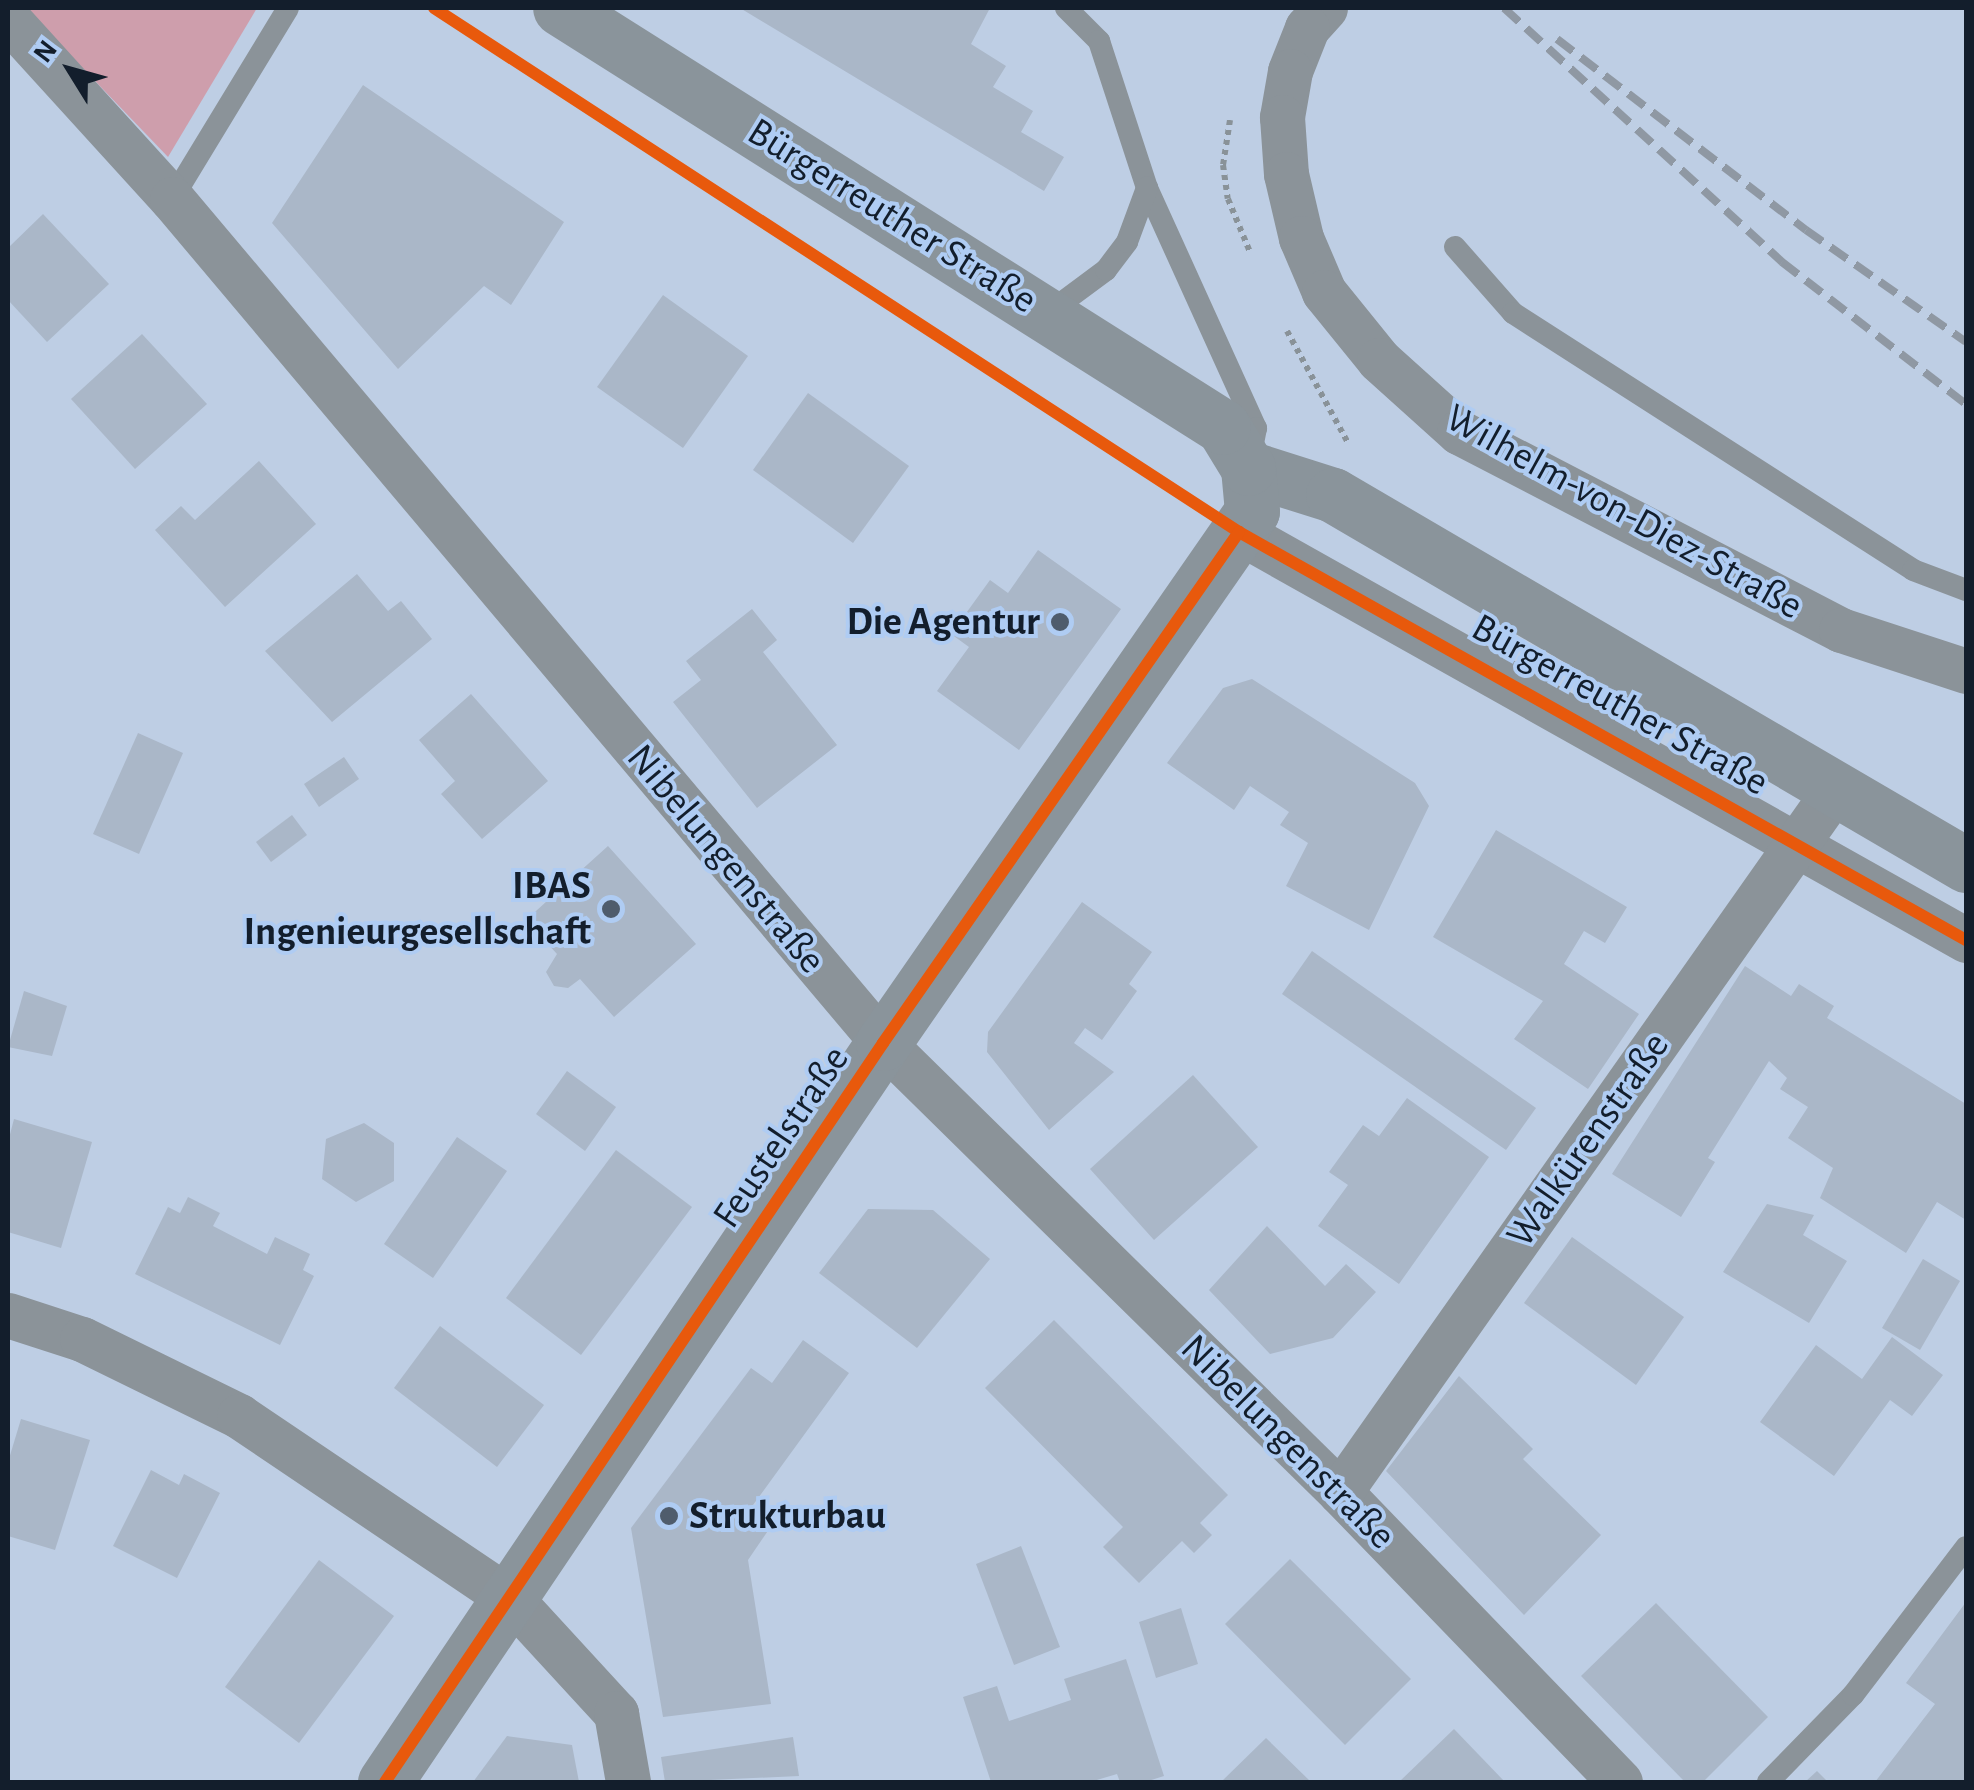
<!DOCTYPE html>
<html>
<head>
<meta charset="utf-8">
<style>
	body { margin:0 }
	#map { position:relative; width:1974px; height:1790px; overflow:hidden; background:#becee4; font-family:"Alegreya Sans",sans-serif }
	div>[style] { position:absolute }
	.green>* { inset:0; background:#ce9eac }
	.building>* { inset:0; background:#aab7c8 }
	.path>* { height:6px; margin-top:-3px; transform-origin:0; background:repeating-linear-gradient(90deg,#899298 0 5px,transparent 0 10px) }
	.lane>* { height:22px; margin:-11px; padding:0 11px; transform-origin:11px; border-radius:11px; background:#8b9399 }
	.street>* { height:45px; margin:-22.5px; padding:0 22.5px; transform-origin:22.5px; border-radius:22.5px; background:#8b9399 }
	.secondary>* { height:55px; margin:-27.5px; padding:0 27.5px; transform-origin:27.5px; border-radius:27.5px; background:#8a949b }
	.rail>* { height:8px; margin-top:-4px; transform-origin:0; background:repeating-linear-gradient(90deg,#8f98a3 0 20px,transparent 0 30px) }
	.cycleway>* { height:12px; margin:-6px; padding:0 6px; transform-origin:6px; border-radius:6px; background:#e8590c }
	.dots>* { width:28px; height:28px; translate:-50% -50%; box-sizing:border-box; border:5px solid #afccf3; border-radius:50% }
	span { translate:-50% -50%; white-space:nowrap; text-align:center; line-height:1.15; -webkit-text-stroke:8px #afccf3; paint-order:stroke }
	.street-label { font-size:40px; color:#131e2c }
	.poi-label { font-size:40px; color:#131e2c; font-weight:700 }
	.right { translate:-100% -50%; text-align:right }
	.left { translate:0 -50%; text-align:left }
	.frame { position:absolute; inset:0; border:10px solid #131e2c; pointer-events:none }
	.north { position:absolute; left:20px; top:20px; width:100px; height:100px; -webkit-text-stroke:8px #afccf3; paint-order:stroke; rotate:307deg; font-size:28px; font-weight:700; line-height:40px; text-align:center; color:#131e2c }
	.north::after { content:''; display:block; margin:auto; width:35px; height:45px; background:#131e2c; clip-path:polygon(50% 0,100% 100%,50% 72%,0 100%) }
</style>
</head>
<body>
<div id="map">
	<div class="green">
		<i style="clip-path:polygon(25px 8px,257px 8px,168px 157px)"></i>
	</div>
	<div class="building">
		<i style="clip-path:polygon(740px 8px,990px 8px,971px 44px,1006px 66px,993px 87px,1033px 111px,1021px 132px,1064px 157px,1044px 191px)"></i>
		<i style="clip-path:polygon(363px 85px,564px 222px,511px 305px,484px 286px,398px 369px,272px 223px)"></i>
		<i style="clip-path:polygon(43px 214px,109px 284px,47px 342px,8px 300px,8px 248px)"></i>
		<i style="clip-path:polygon(663px 295px,748px 356px,683px 448px,597px 387px)"></i>
		<i style="clip-path:polygon(142px 334px,207px 404px,135px 469px,71px 399px)"></i>
		<i style="clip-path:polygon(808px 393px,909px 466px,853px 543px,753px 470px)"></i>
		<i style="clip-path:polygon(259px 461px,316px 524px,225px 607px,155px 530px,181px 506px,195px 520px)"></i>
		<i style="clip-path:polygon(1038px 550px,1121px 609px,1019px 750px,937px 691px,969px 647px,951px 634px,990px 580px,1008px 593px)"></i>
		<i style="clip-path:polygon(357px 574px,388px 611px,401px 601px,432px 639px,332px 722px,265px 651px)"></i>
		<i style="clip-path:polygon(752px 609px,777px 640px,763px 652px,837px 745px,757px 808px,673px 702px,701px 680px,686px 661px)"></i>
		<i style="clip-path:polygon(1252px 679px,1415px 783px,1429px 806px,1369px 930px,1286px 886px,1308px 843px,1280px 825px,1289px 812px,1250px 786px,1234px 810px,1167px 763px,1223px 688px)"></i>
		<i style="clip-path:polygon(471px 694px,548px 781px,482px 839px,441px 794px,455px 781px,419px 740px)"></i>
		<i style="clip-path:polygon(138px 733px,183px 753px,139px 854px,93px 834px)"></i>
		<i style="clip-path:polygon(344px 757px,359px 779px,319px 807px,304px 784px)"></i>
		<i style="clip-path:polygon(292px 815px,307px 835px,271px 862px,256px 842px)"></i>
		<i style="clip-path:polygon(1496px 830px,1627px 907px,1605px 943px,1584px 931px,1564px 964px,1639px 1014px,1588px 1089px,1514px 1039px,1543px 1001px,1433px 937px)"></i>
		<i style="clip-path:polygon(608px 846px,696px 944px,614px 1017px,580px 979px,568px 988px,554px 986px,546px 972px,557px 954px,526px 920px)"></i>
		<i style="clip-path:polygon(1082px 902px,1152px 952px,1129px 984px,1137px 991px,1102px 1040px,1085px 1028px,1074px 1043px,1114px 1072px,1049px 1130px,987px 1052px,988px 1032px)"></i>
		<i style="clip-path:polygon(1312px 951px,1536px 1108px,1506px 1150px,1282px 994px)"></i>
		<i style="clip-path:polygon(1745px 966px,1791px 996px,1799px 984px,1834px 1006px,1827px 1018px,1966px 1104px,1966px 1220px,1937px 1202px,1906px 1253px,1820px 1198px,1833px 1168px,1788px 1138px,1808px 1107px,1780px 1089px,1787px 1078px,1769px 1061px,1708px 1158px,1715px 1162px,1681px 1217px,1612px 1174px)"></i>
		<i style="clip-path:polygon(24px 991px,67px 1006px,52px 1056px,8px 1047px)"></i>
		<i style="clip-path:polygon(567px 1071px,616px 1107px,585px 1151px,536px 1114px)"></i>
		<i style="clip-path:polygon(1193px 1075px,1258px 1147px,1154px 1240px,1090px 1169px)"></i>
		<i style="clip-path:polygon(1407px 1098px,1489px 1157px,1399px 1284px,1318px 1226px,1348px 1185px,1329px 1172px,1363px 1125px,1379px 1136px)"></i>
		<i style="clip-path:polygon(14px 1119px,92px 1142px,61px 1248px,8px 1232px,8px 1142px)"></i>
		<i style="clip-path:polygon(364px 1123px,394px 1143px,394px 1181px,356px 1202px,322px 1179px,326px 1139px)"></i>
		<i style="clip-path:polygon(457px 1137px,507px 1171px,433px 1278px,384px 1244px)"></i>
		<i style="clip-path:polygon(616px 1150px,692px 1207px,581px 1355px,506px 1298px)"></i>
		<i style="clip-path:polygon(188px 1197px,220px 1213px,213px 1226px,267px 1254px,275px 1237px,310px 1254px,303px 1270px,314px 1276px,280px 1345px,135px 1274px,168px 1207px,180px 1213px)"></i>
		<i style="clip-path:polygon(1767px 1204px,1814px 1215px,1803px 1235px,1847px 1261px,1809px 1323px,1723px 1272px)"></i>
		<i style="clip-path:polygon(868px 1209px,933px 1210px,990px 1259px,917px 1348px,819px 1273px)"></i>
		<i style="clip-path:polygon(1267px 1226px,1325px 1286px,1346px 1264px,1376px 1292px,1333px 1338px,1270px 1354px,1209px 1290px)"></i>
		<i style="clip-path:polygon(1572px 1237px,1684px 1317px,1636px 1385px,1524px 1303px)"></i>
		<i style="clip-path:polygon(1923px 1259px,1960px 1281px,1920px 1350px,1882px 1328px)"></i>
		<i style="clip-path:polygon(1054px 1320px,1228px 1495px,1200px 1523px,1212px 1535px,1194px 1553px,1182px 1541px,1139px 1583px,1103px 1547px,1123px 1527px,985px 1388px)"></i>
		<i style="clip-path:polygon(440px 1326px,544px 1405px,497px 1467px,394px 1388px)"></i>
		<i style="clip-path:polygon(1892px 1337px,1943px 1375px,1912px 1416px,1890px 1400px,1834px 1476px,1760px 1422px,1816px 1345px,1862px 1379px)"></i>
		<i style="clip-path:polygon(803px 1340px,849px 1373px,753px 1505px,774px 1522px,748px 1560px,771px 1704px,663px 1717px,631px 1528px,751px 1368px,772px 1383px)"></i>
		<i style="clip-path:polygon(1459px 1376px,1533px 1449px,1523px 1459px,1601px 1535px,1524px 1615px,1386px 1471px)"></i>
		<i style="clip-path:polygon(21px 1419px,90px 1440px,55px 1550px,8px 1536px,8px 1462px)"></i>
		<i style="clip-path:polygon(151px 1470px,179px 1485px,184px 1474px,220px 1493px,177px 1578px,113px 1546px)"></i>
		<i style="clip-path:polygon(1021px 1546px,1060px 1647px,1014px 1665px,976px 1564px)"></i>
		<i style="clip-path:polygon(1290px 1559px,1411px 1679px,1345px 1745px,1225px 1624px)"></i>
		<i style="clip-path:polygon(319px 1560px,394px 1616px,299px 1743px,225px 1687px)"></i>
		<i style="clip-path:polygon(1966px 1602px,1966px 1782px,1875px 1782px,1935px 1704px,1906px 1683px)"></i>
		<i style="clip-path:polygon(1656px 1603px,1768px 1717px,1703px 1782px,1685px 1782px,1581px 1676px)"></i>
		<i style="clip-path:polygon(1181px 1608px,1198px 1664px,1156px 1678px,1139px 1622px)"></i>
		<i style="clip-path:polygon(1126px 1659px,1164px 1776px,1145px 1782px,1120px 1782px,1117px 1774px,1090px 1782px,991px 1782px,963px 1697px,997px 1686px,1009px 1721px,1071px 1700px,1064px 1679px)"></i>
		<i style="clip-path:polygon(1454px 1729px,1505px 1782px,1399px 1782px)"></i>
		<i style="clip-path:polygon(507px 1736px,572px 1745px,579px 1782px,473px 1782px)"></i>
		<i style="clip-path:polygon(793px 1737px,799px 1776px,665px 1782px,661px 1757px)"></i>
		<i style="clip-path:polygon(1266px 1738px,1311px 1782px,1221px 1782px)"></i>
		<i style="clip-path:polygon(1817px 1771px,1828px 1782px,1805px 1782px)"></i>
	</div>
	<div class="path">
		<i style="left:1230px;top:120px;width:46px;rotate:98.8deg"></i>
		<i style="left:1223px;top:165px;width:34px;rotate:82deg"></i>
		<i style="left:1228px;top:199px;width:57px;rotate:67.5deg"></i>
		<i style="left:1287px;top:331px;width:128px;rotate:61.4deg"></i>
	</div>
	<div class="lane">
		<i style="left:1066px;top:8px;width:47px;rotate:45deg"></i>
		<i style="left:1099px;top:41px;width:155px;rotate:71.9deg"></i>
		<i style="left:1147px;top:188px;width:264px;rotate:65.6deg"></i>
		<i style="left:1256px;top:428px;width:32px;rotate:101deg"></i>
		<i style="left:172px;top:199px;width:223px;rotate:-58.7deg"></i>
		<i style="left:1455px;top:247px;width:88px;rotate:48.7deg"></i>
		<i style="left:1513px;top:313px;width:475px;rotate:32.7deg"></i>
		<i style="left:1913px;top:570px;width:57px;rotate:20.7deg"></i>
		<i style="left:1048px;top:313px;width:72px;rotate:-36.6deg"></i>
		<i style="left:1106px;top:270px;width:35px;rotate:-53deg"></i>
		<i style="left:1127px;top:242px;width:58px;rotate:-69.7deg"></i>
		<i style="left:1768px;top:1782px;width:122px;rotate:-45.7deg"></i>
		<i style="left:1853px;top:1695px;width:186px;rotate:-52.6deg"></i>
	</div>
	<div class="street">
		<i style="left:1325px;top:8px;width:27px;rotate:132deg"></i>
		<i style="left:1307px;top:28px;width:46px;rotate:111.6deg"></i>
		<i style="left:1290px;top:71px;width:47px;rotate:99.9deg"></i>
		<i style="left:1282px;top:117px;width:57px;rotate:86deg"></i>
		<i style="left:1286px;top:174px;width:66px;rotate:76.8deg"></i>
		<i style="left:1301px;top:238px;width:59px;rotate:66.9deg"></i>
		<i style="left:1324px;top:292px;width:87px;rotate:51deg"></i>
		<i style="left:1379px;top:360px;width:108px;rotate:42deg"></i>
		<i style="left:1459px;top:432px;width:430px;rotate:27.4deg"></i>
		<i style="left:1841px;top:630px;width:132px;rotate:18.2deg"></i>
		<i style="left:8px;top:19px;width:244px;rotate:47.7deg"></i>
		<i style="left:172px;top:199px;width:1104px;rotate:49.89deg"></i>
		<i style="left:883px;top:1043px;width:641px;rotate:44.49deg"></i>
		<i style="left:1340px;top:1492px;width:403px;rotate:46deg"></i>
		<i style="left:1239px;top:532px;width:834px;rotate:29.3deg"></i>
		<i style="left:8px;top:1315px;width:78px;rotate:18deg"></i>
		<i style="left:82px;top:1339px;width:175px;rotate:26.1deg"></i>
		<i style="left:239px;top:1416px;width:329px;rotate:34deg"></i>
		<i style="left:512px;top:1600px;width:154px;rotate:47.4deg"></i>
		<i style="left:616px;top:1713px;width:70px;rotate:80.1deg"></i>
		<i style="left:1340px;top:1492px;width:861px;rotate:-54.83deg"></i>
	</div>
	<div class="secondary">
		<i style="left:1248px;top:468px;width:89px;rotate:17.6deg"></i>
		<i style="left:1333px;top:495px;width:733px;rotate:30.31deg"></i>
		<i style="left:385px;top:1782px;width:891px;rotate:-56.02deg"></i>
		<i style="left:883px;top:1043px;width:647px;rotate:-55.25deg"></i>
		<i style="left:1252px;top:511px;width:43px;rotate:-95.3deg"></i>
		<i style="left:1248px;top:468px;width:48px;rotate:-121.4deg"></i>
		<i style="left:1223px;top:427px;width:784px;rotate:-147.71deg"></i>
	</div>
	<div class="rail">
		<i style="left:1504px;top:8px;width:377px;rotate:42.4deg"></i>
		<i style="left:1782px;top:262px;width:232px;rotate:37.7deg"></i>
		<i style="left:1557px;top:39px;width:314px;rotate:37.5deg"></i>
		<i style="left:1806px;top:230px;width:195px;rotate:35deg"></i>
	</div>
	<div class="cycleway">
		<i style="left:434px;top:8px;width:961px;rotate:33.06deg"></i>
		<i style="left:1239px;top:532px;width:834px;rotate:29.3deg"></i>
		<i style="left:385px;top:1782px;width:891px;rotate:-56.02deg"></i>
		<i style="left:883px;top:1043px;width:623px;rotate:-55.14deg"></i>
	</div>
	<div class="dots">
		<i style="left:1060px;top:622px;background:#4f5c6c"></i>
		<i style="left:611px;top:909px;background:#4f5c6c"></i>
		<i style="left:669px;top:1516px;background:#4f5c6c"></i>
	</div>
	<div class="street-label">
		<span style="left:892px;top:216px;rotate:32deg">Bürgerreuther Straße</span>
		<span style="left:1624px;top:512px;rotate:29deg">Wilhelm-von-Diez-Straße</span>
		<span style="left:1620px;top:705px;rotate:29deg">Bürgerreuther Straße</span>
		<span style="left:726px;top:859px;rotate:50deg">Nibelungenstraße</span>
		<span style="left:781px;top:1137px;rotate:-56deg">Feustelstraße</span>
		<span style="left:1588px;top:1140px;rotate:-55deg">Walkürenstraße</span>
		<span style="left:1288px;top:1442px;rotate:45deg">Nibelungenstraße</span>
	</div>
	<div class="poi-label">
		<span class="right" style="left:1040px;top:622px">Die Agentur</span>
		<span class="right" style="left:591px;top:909px">IBAS<br>Ingenieurgesellschaft</span>
		<span class="left" style="left:689px;top:1516px">Strukturbau</span>
	</div>
	<div class="frame"></div>
	<div class="north">N</div>
</div>
</body>
</html>
